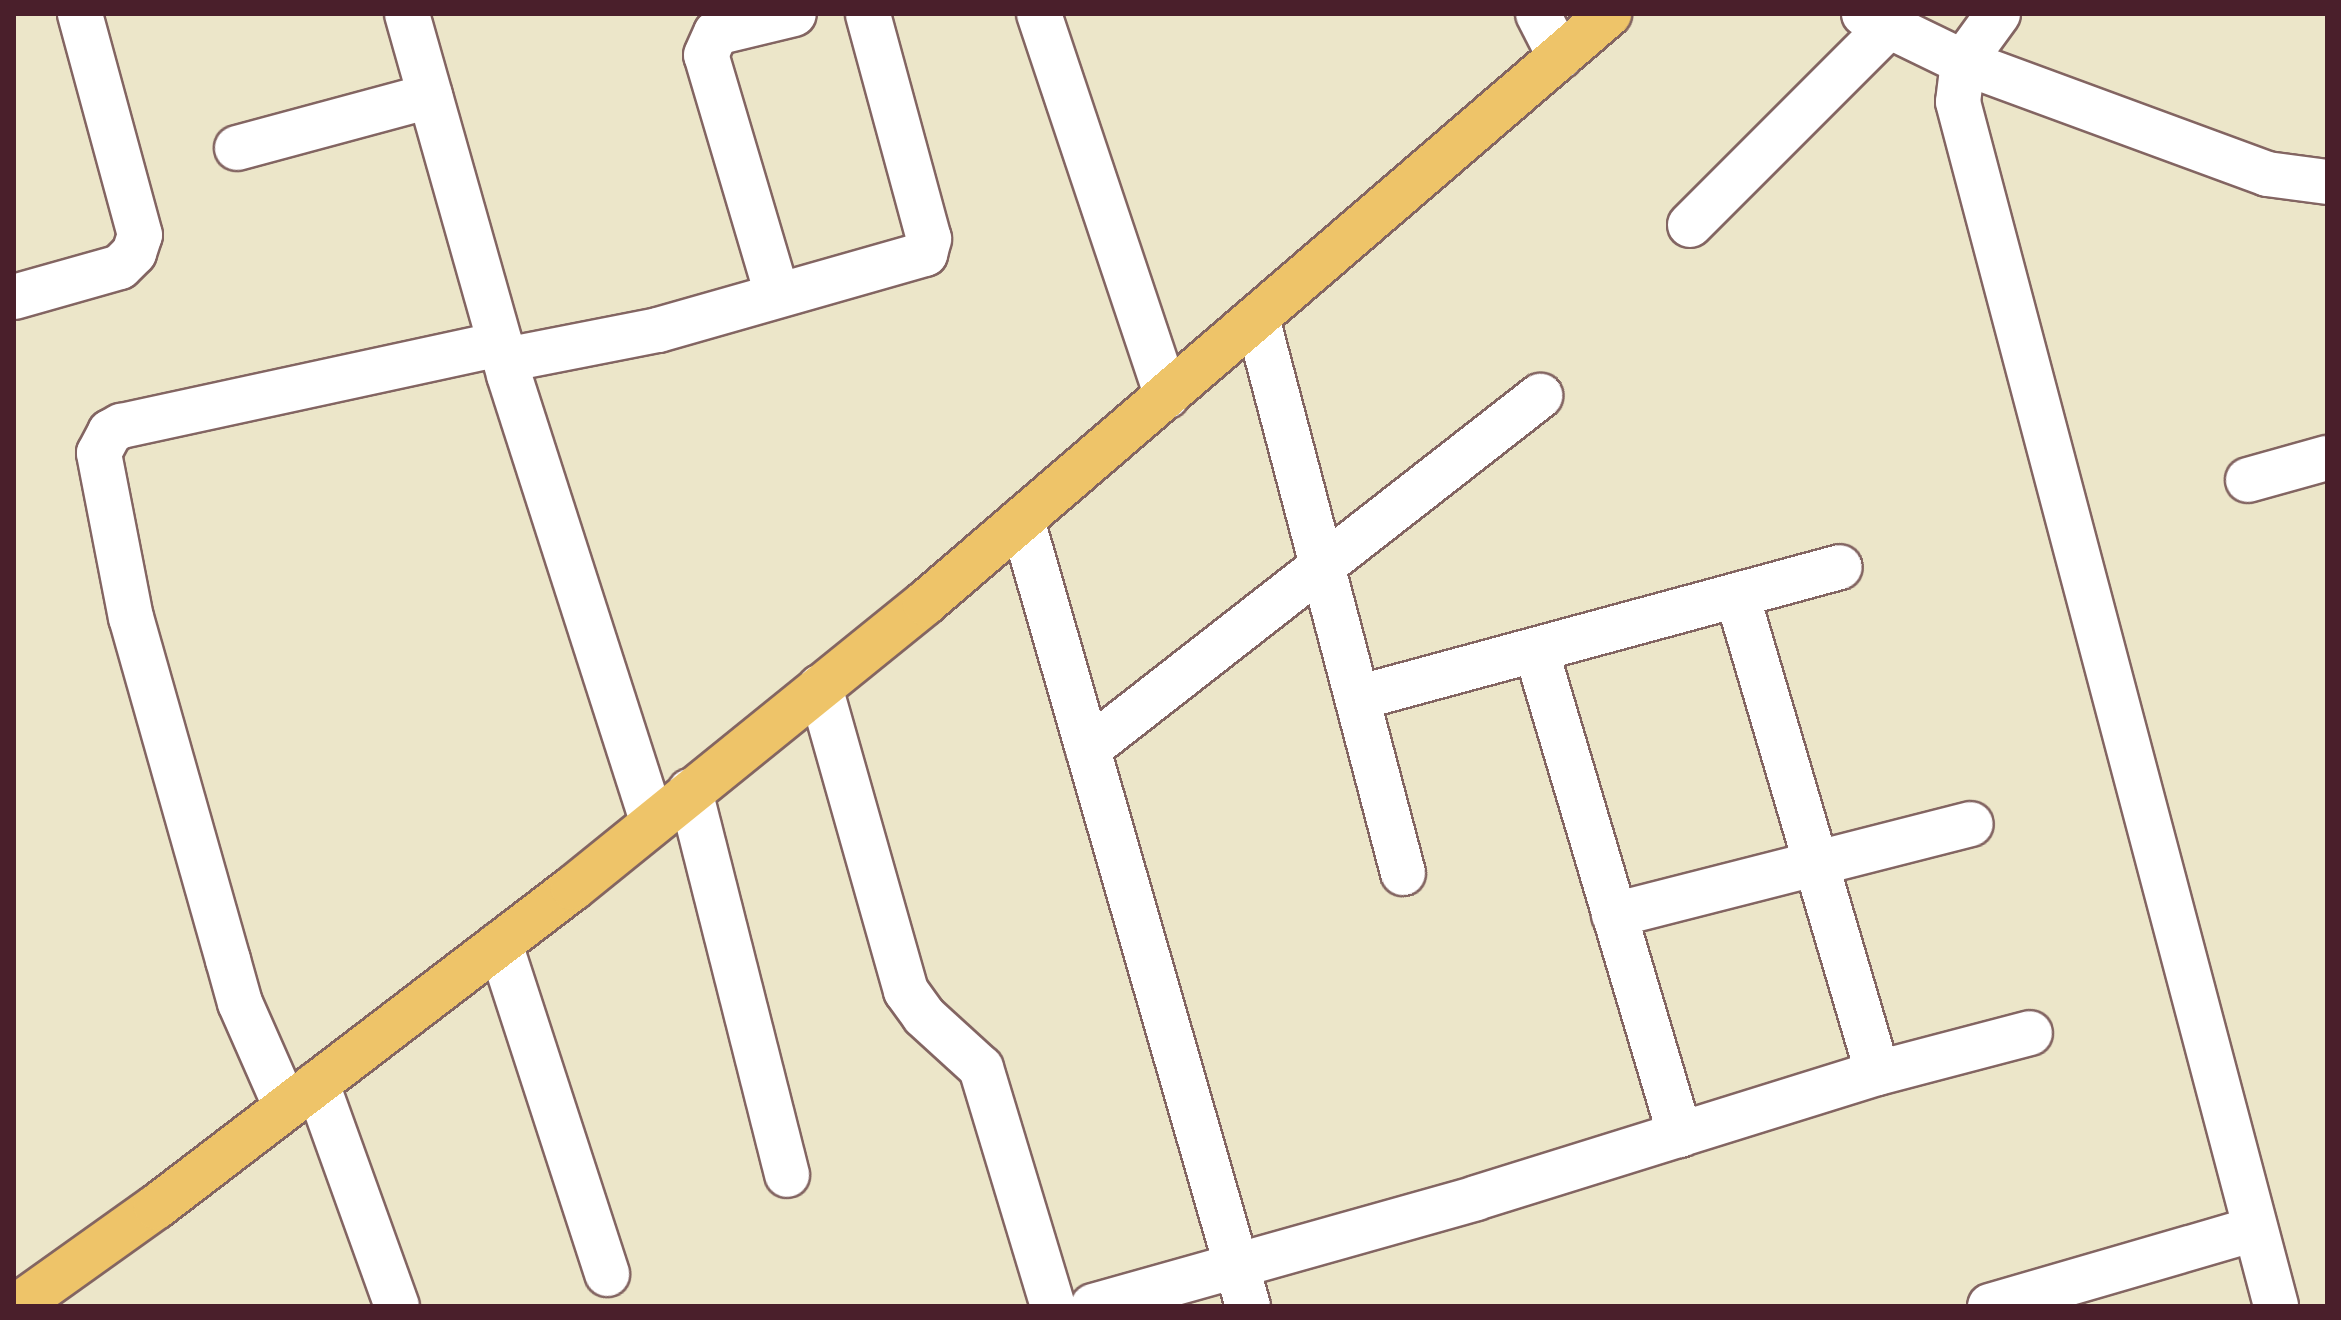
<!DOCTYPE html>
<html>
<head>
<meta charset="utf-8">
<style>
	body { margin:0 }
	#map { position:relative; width:2341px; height:1320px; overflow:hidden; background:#ece6c9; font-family:Delius,sans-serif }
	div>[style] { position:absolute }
	.roads { filter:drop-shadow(2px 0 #836562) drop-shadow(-2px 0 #836562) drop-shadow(0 2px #836562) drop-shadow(0 -2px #836562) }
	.minor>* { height:44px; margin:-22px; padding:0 22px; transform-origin:22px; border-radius:22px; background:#fff }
	.major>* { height:44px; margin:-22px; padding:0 22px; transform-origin:22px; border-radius:22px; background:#eec469 }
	span { translate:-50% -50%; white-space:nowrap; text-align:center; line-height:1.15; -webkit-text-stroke:7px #fff; paint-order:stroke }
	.frame { position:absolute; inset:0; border:16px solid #4a1f2b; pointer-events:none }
</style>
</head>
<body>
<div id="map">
	<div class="roads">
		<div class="minor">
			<i style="left:407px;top:14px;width:375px;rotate:74.2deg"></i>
			<i style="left:509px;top:375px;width:468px;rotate:72.2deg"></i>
			<i style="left:1039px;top:14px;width:403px;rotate:71.5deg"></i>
			<i style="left:1538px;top:14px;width:48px;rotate:62.9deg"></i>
			<i style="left:1864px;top:14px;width:110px;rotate:25.9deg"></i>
			<i style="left:1963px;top:62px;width:40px;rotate:97.1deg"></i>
			<i style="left:1958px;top:102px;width:1245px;rotate:75.2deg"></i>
			<i style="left:1998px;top:14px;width:59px;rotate:126.1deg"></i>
			<i style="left:1963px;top:62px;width:324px;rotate:20.2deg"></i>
			<i style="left:2267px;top:174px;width:61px;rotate:7.6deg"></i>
			<i style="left:237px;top:148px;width:200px;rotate:-15.1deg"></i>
			<i style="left:1690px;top:225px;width:279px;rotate:-45deg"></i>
			<i style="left:777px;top:294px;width:249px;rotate:-106.5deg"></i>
			<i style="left:706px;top:55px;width:24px;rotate:-66deg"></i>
			<i style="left:716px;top:33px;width:80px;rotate:-13.7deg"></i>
			<i style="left:14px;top:297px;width:110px;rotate:-15.8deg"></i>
			<i style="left:120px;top:267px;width:20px;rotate:-45deg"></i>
			<i style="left:134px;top:253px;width:19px;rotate:-72deg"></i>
			<i style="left:140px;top:235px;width:229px;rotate:-105.2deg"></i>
			<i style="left:1257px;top:318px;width:574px;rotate:75.26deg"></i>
			<i style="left:505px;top:360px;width:156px;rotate:-11.1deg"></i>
			<i style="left:658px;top:330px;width:278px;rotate:-15.9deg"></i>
			<i style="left:925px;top:254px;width:16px;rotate:-75deg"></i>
			<i style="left:929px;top:239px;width:233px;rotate:-105.2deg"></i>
			<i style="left:2248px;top:480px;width:82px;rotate:-15.6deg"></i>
			<i style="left:1022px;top:520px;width:818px;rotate:73.96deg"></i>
			<i style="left:1737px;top:595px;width:498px;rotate:73.6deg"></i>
			<i style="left:1536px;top:650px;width:506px;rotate:73.46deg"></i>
			<i style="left:820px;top:687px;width:316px;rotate:74.2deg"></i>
			<i style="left:906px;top:991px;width:31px;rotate:54deg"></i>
			<i style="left:924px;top:1016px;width:77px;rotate:42.4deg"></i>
			<i style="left:981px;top:1068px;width:249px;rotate:73.2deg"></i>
			<i style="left:1357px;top:698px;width:500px;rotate:-15.17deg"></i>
			<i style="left:1088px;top:749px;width:574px;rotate:-37.99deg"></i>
			<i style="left:690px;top:791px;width:396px;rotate:75.8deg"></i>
			<i style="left:1614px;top:915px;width:368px;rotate:-14.3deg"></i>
			<i style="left:500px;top:944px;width:347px;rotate:72deg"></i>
			<i style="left:317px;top:1084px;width:236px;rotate:70.2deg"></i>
			<i style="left:285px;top:1105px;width:111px;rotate:-113.8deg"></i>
			<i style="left:240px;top:1003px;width:45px;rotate:-105.6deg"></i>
			<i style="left:228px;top:960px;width:355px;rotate:-105.8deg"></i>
			<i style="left:131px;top:618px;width:168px;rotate:-101deg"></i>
			<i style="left:99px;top:453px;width:24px;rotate:-62deg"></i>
			<i style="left:110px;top:432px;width:13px;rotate:-29deg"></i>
			<i style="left:121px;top:426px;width:388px;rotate:-12.2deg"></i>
			<i style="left:1093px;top:1306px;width:398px;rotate:-15.7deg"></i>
			<i style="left:1476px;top:1198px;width:421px;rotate:-17.3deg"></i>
			<i style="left:1878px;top:1073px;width:157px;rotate:-14.7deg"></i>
			<i style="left:1990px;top:1306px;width:276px;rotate:-16.2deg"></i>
		</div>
		<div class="major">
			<i style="left:17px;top:1306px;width:171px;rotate:-35.5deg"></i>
			<i style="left:156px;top:1207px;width:525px;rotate:-37.42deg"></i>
			<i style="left:573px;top:888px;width:453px;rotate:-39deg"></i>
			<i style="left:925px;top:603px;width:903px;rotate:-40.73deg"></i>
		</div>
	</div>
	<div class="frame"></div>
</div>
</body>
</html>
